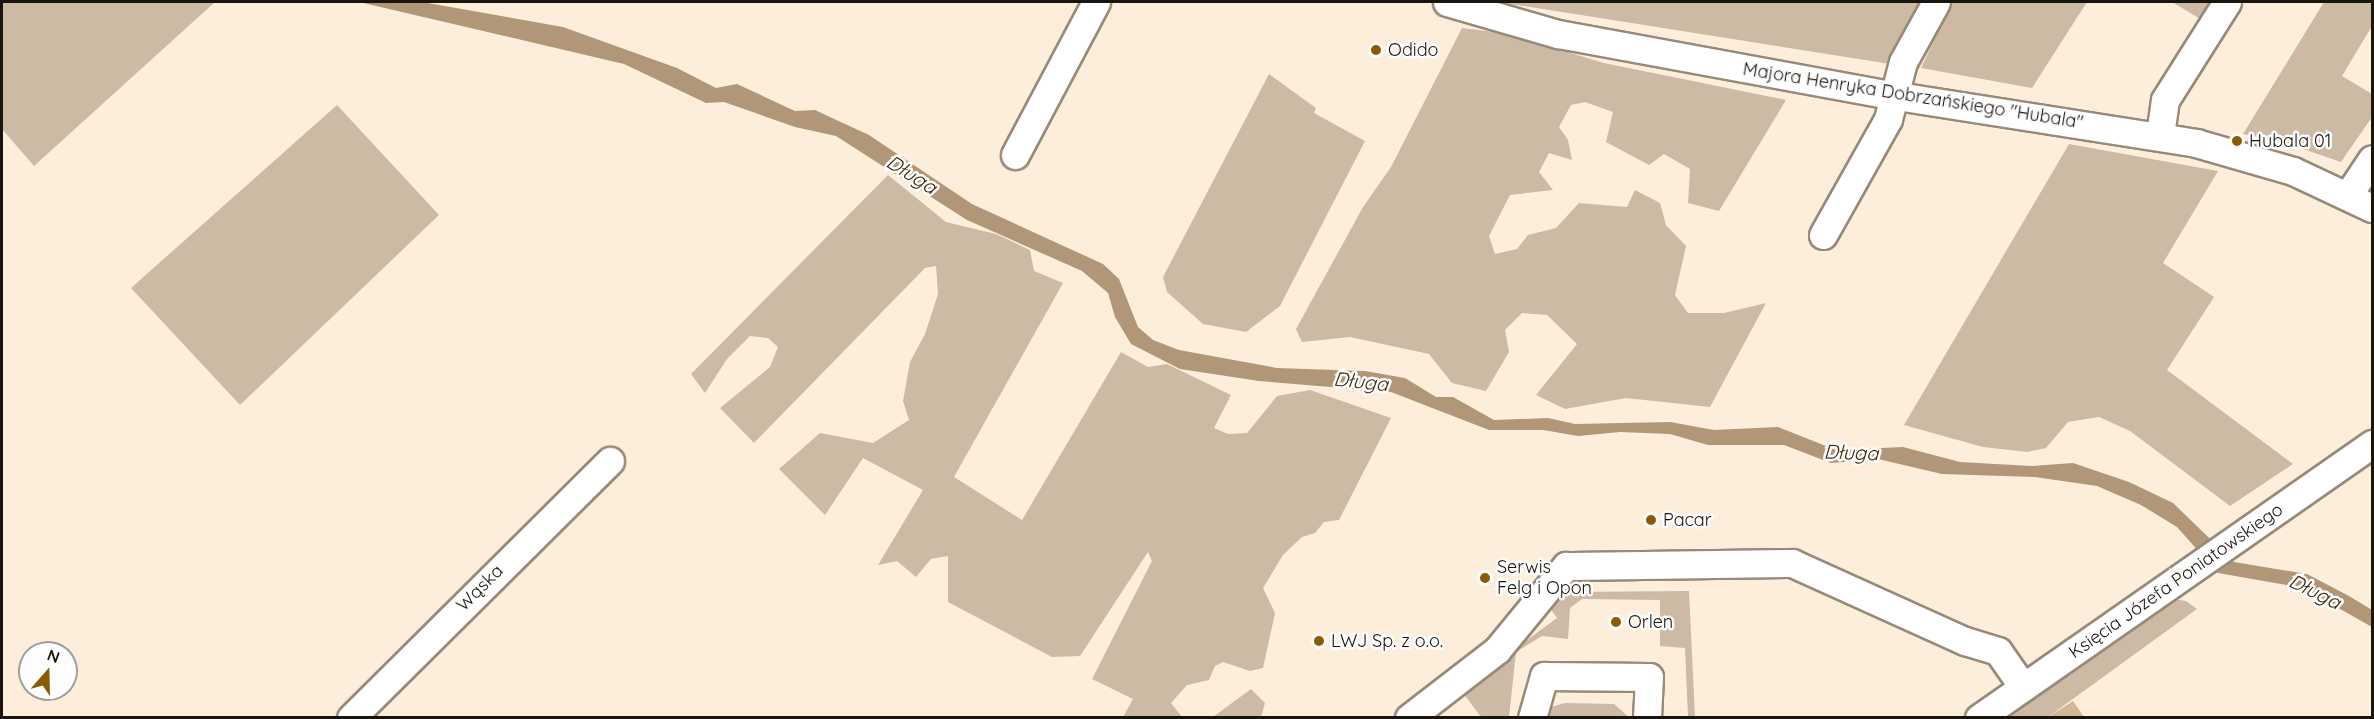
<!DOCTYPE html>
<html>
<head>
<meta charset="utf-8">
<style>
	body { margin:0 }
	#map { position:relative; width:2374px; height:719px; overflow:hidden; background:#fdeedb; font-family:Quicksand,sans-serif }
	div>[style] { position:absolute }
	.green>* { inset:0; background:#ccbaa4 }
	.forest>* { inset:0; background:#d3b896 }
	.water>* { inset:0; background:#b19777 }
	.roads { filter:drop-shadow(2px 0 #988a79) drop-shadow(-2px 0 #988a79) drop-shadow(0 2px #988a79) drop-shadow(0 -2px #988a79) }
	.minor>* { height:27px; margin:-13.5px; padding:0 13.5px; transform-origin:13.5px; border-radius:13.5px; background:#fff }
	.dots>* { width:16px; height:16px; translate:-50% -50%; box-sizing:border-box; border:3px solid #fdfdfd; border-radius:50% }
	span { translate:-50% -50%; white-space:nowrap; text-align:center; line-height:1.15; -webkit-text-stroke:5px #fdfdfd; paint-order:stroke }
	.poi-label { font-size:18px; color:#19140e }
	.left { translate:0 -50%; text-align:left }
	.street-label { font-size:18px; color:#19140e }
	.water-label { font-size:20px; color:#3c280c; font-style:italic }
	.frame { position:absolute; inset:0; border:3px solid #19140e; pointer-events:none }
	.north { position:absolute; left:18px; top:641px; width:60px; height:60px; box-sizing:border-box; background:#fdfdfd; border:2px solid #a2a09d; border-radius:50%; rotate:20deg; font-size:16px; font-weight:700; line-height:24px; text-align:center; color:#19140e }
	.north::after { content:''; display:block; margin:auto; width:21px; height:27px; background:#8b5b03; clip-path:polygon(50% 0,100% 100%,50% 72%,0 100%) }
</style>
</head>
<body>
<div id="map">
	<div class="green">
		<i style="clip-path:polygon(2px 2px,215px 2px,34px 166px,2px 129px)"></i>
		<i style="clip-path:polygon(1498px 2px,1922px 2px,1890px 64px)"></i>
		<i style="clip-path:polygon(1952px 2px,2087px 2px,2032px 88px,1921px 68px)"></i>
		<i style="clip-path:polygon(2172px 2px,2215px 2px,2202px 20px)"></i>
		<i style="clip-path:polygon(2324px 2px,2372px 2px,2372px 26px,2342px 76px,2372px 94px,2372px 117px,2341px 162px,2279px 141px,2243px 134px)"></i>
		<i style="clip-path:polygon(1462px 28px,1503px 33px,1604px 63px,1786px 100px,1719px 211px,1688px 203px,1690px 169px,1664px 154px,1649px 165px,1606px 142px,1613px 112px,1585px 102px,1571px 105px,1559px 127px,1568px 140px,1572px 160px,1549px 153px,1539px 172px,1553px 190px,1510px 195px,1489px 236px,1495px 254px,1517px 249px,1528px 235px,1556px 228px,1579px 203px,1627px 207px,1635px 190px,1660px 203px,1666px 225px,1686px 246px,1675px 295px,1688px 313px,1724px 313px,1766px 303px,1710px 407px,1626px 398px,1565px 409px,1536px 395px,1577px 344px,1547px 315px,1522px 313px,1505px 330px,1509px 352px,1486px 391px,1452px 383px,1429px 354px,1350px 337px,1302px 342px,1296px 329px,1363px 207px,1391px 167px)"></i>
		<i style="clip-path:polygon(1269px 74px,1316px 108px,1314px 113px,1365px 141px,1280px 306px,1246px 332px,1203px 324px,1167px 292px,1163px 277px)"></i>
		<i style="clip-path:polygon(337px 105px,439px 215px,240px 405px,131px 288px)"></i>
		<i style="clip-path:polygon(2069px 144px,2218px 171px,2163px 263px,2214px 297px,2167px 370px,2293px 464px,2230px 506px,2130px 431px,2099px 417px,2068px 422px,2046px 448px,2027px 452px,1983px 447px,1904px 425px)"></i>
		<i style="clip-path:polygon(888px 175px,946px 222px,996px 234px,1030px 250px,1034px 271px,1063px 283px,954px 477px,1022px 520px,1121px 352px,1148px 367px,1167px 364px,1231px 395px,1214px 428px,1228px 434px,1247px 433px,1277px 396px,1310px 390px,1391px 418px,1339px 520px,1324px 522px,1315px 533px,1302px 537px,1283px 555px,1263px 588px,1275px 613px,1263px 668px,1250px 671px,1223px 662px,1215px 666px,1209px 680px,1187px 685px,1171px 703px,1182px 717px,1123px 717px,1133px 699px,1092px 679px,1152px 561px,1148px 552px,1080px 656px,1052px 657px,948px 602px,948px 556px,931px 559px,916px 577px,897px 561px,878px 565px,923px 490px,863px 458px,825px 515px,779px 469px,820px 433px,873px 443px,909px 420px,903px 401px,910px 362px,925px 334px,938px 294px,936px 266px,925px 268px,754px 443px,720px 408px,770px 367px,778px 347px,768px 338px,750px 336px,727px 359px,705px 393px,691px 374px)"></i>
		<i style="clip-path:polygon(1689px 591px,1695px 717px,1688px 717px,1685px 648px,1660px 646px,1660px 600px,1582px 599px,1570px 608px,1568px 639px,1542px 636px,1516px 652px,1509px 717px,1481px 717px,1460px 689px,1557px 618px,1550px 608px,1570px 592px)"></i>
		<i style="clip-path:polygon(2172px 599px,2186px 601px,2197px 609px,2048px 717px,2010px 718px,2036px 690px)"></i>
		<i style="clip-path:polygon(1251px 689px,1265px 703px,1261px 717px,1213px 717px)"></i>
		<i style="clip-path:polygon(1565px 703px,1614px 704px,1629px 717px,1543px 718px,1551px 707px)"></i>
	</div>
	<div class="forest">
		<i style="clip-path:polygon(2073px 701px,2084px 717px,2048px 717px)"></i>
	</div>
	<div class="water">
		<i style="clip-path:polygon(359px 2px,422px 2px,563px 27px,677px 68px,716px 88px,737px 84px,795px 111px,815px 110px,832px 118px,869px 135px,972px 204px,1103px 264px,1119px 279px,1138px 327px,1153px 340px,1179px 350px,1277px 368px,1365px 371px,1405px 378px,1436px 397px,1453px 397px,1494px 420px,1548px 418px,1575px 424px,1670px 422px,1714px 430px,1778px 427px,1836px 450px,1903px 447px,1960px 462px,2031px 466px,2073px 463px,2129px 482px,2173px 503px,2234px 562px,2307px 574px,2349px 596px,2372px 610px,2372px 627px,2303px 588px,2218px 573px,2177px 527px,2141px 505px,2097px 486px,2035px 477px,1942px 474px,1878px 459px,1831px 463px,1784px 445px,1708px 445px,1670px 434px,1620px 432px,1578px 436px,1543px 430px,1489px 430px,1391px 392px,1259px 381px,1180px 369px,1131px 344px,1115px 317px,1108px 293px,1082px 271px,967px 220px,836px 136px,795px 127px,724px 102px,706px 103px,624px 64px)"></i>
	</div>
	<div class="roads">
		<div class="minor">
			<i style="left:1447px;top:2px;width:116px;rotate:16.1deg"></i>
			<i style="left:1558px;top:34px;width:345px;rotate:10.4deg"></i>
			<i style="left:1897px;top:96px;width:303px;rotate:8.9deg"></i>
			<i style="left:2196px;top:143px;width:101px;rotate:16.1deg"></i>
			<i style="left:2293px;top:171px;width:87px;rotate:25.1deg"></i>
			<i style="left:2160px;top:135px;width:35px;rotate:-82deg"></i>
			<i style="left:2165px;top:100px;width:116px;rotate:-57.7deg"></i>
			<i style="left:1015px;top:155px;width:173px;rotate:-62.1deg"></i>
			<i style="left:2348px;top:195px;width:43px;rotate:-56.3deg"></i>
			<i style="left:1823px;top:235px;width:133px;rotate:-60.7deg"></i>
			<i style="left:1888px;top:119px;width:59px;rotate:-75.3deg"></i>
			<i style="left:1903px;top:62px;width:68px;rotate:-61.2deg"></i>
			<i style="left:351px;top:718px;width:365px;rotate:-44.8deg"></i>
			<i style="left:1409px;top:718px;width:111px;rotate:-37.7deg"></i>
			<i style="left:1497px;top:650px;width:109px;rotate:-50.6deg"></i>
			<i style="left:1566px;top:566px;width:226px;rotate:-0.8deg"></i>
			<i style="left:1792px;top:563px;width:190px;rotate:24.3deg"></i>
			<i style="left:1965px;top:641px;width:34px;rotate:17deg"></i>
			<i style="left:1998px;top:651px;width:44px;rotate:55.2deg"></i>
			<i style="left:1532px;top:718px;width:44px;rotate:-74.1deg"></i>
			<i style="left:1544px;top:676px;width:105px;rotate:0.5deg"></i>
			<i style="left:1649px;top:677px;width:41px;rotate:92.8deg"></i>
			<i style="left:1979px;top:718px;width:479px;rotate:-34.9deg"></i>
		</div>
	</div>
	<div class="dots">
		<i style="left:1376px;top:50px;background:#8b5b03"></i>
		<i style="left:2237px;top:141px;background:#8b5b03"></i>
		<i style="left:1651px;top:520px;background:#8b5b03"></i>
		<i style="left:1485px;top:578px;background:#8b5b03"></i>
		<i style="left:1616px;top:622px;background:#8b5b03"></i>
		<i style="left:1319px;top:641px;background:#8b5b03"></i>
	</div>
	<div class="poi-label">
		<span class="left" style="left:1388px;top:50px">Odido</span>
		<span class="left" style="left:2249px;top:141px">Hubala 01</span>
		<span class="left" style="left:1663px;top:520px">Pacar</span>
		<span class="left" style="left:1497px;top:578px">Serwis<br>Felg i Opon</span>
		<span class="left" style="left:1628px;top:622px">Orlen</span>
		<span class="left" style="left:1331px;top:641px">LWJ Sp. z o.o.</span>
	</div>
	<div class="street-label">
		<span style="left:1913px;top:96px;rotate:9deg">Majora Henryka Dobrzańskiego "Hubala"</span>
		<span style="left:2176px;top:581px;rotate:-35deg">Księcia Józefa Poniatowskiego</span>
		<span style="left:480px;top:588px;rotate:-45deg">Wąska</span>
	</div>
	<div class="water-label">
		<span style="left:912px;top:174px;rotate:32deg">Długa</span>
		<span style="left:1361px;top:381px;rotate:6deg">Długa</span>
		<span style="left:1851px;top:452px;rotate:2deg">Długa</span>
		<span style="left:2315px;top:591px;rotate:26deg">Długa</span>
	</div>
	<div class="frame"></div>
	<div class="north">N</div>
</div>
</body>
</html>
